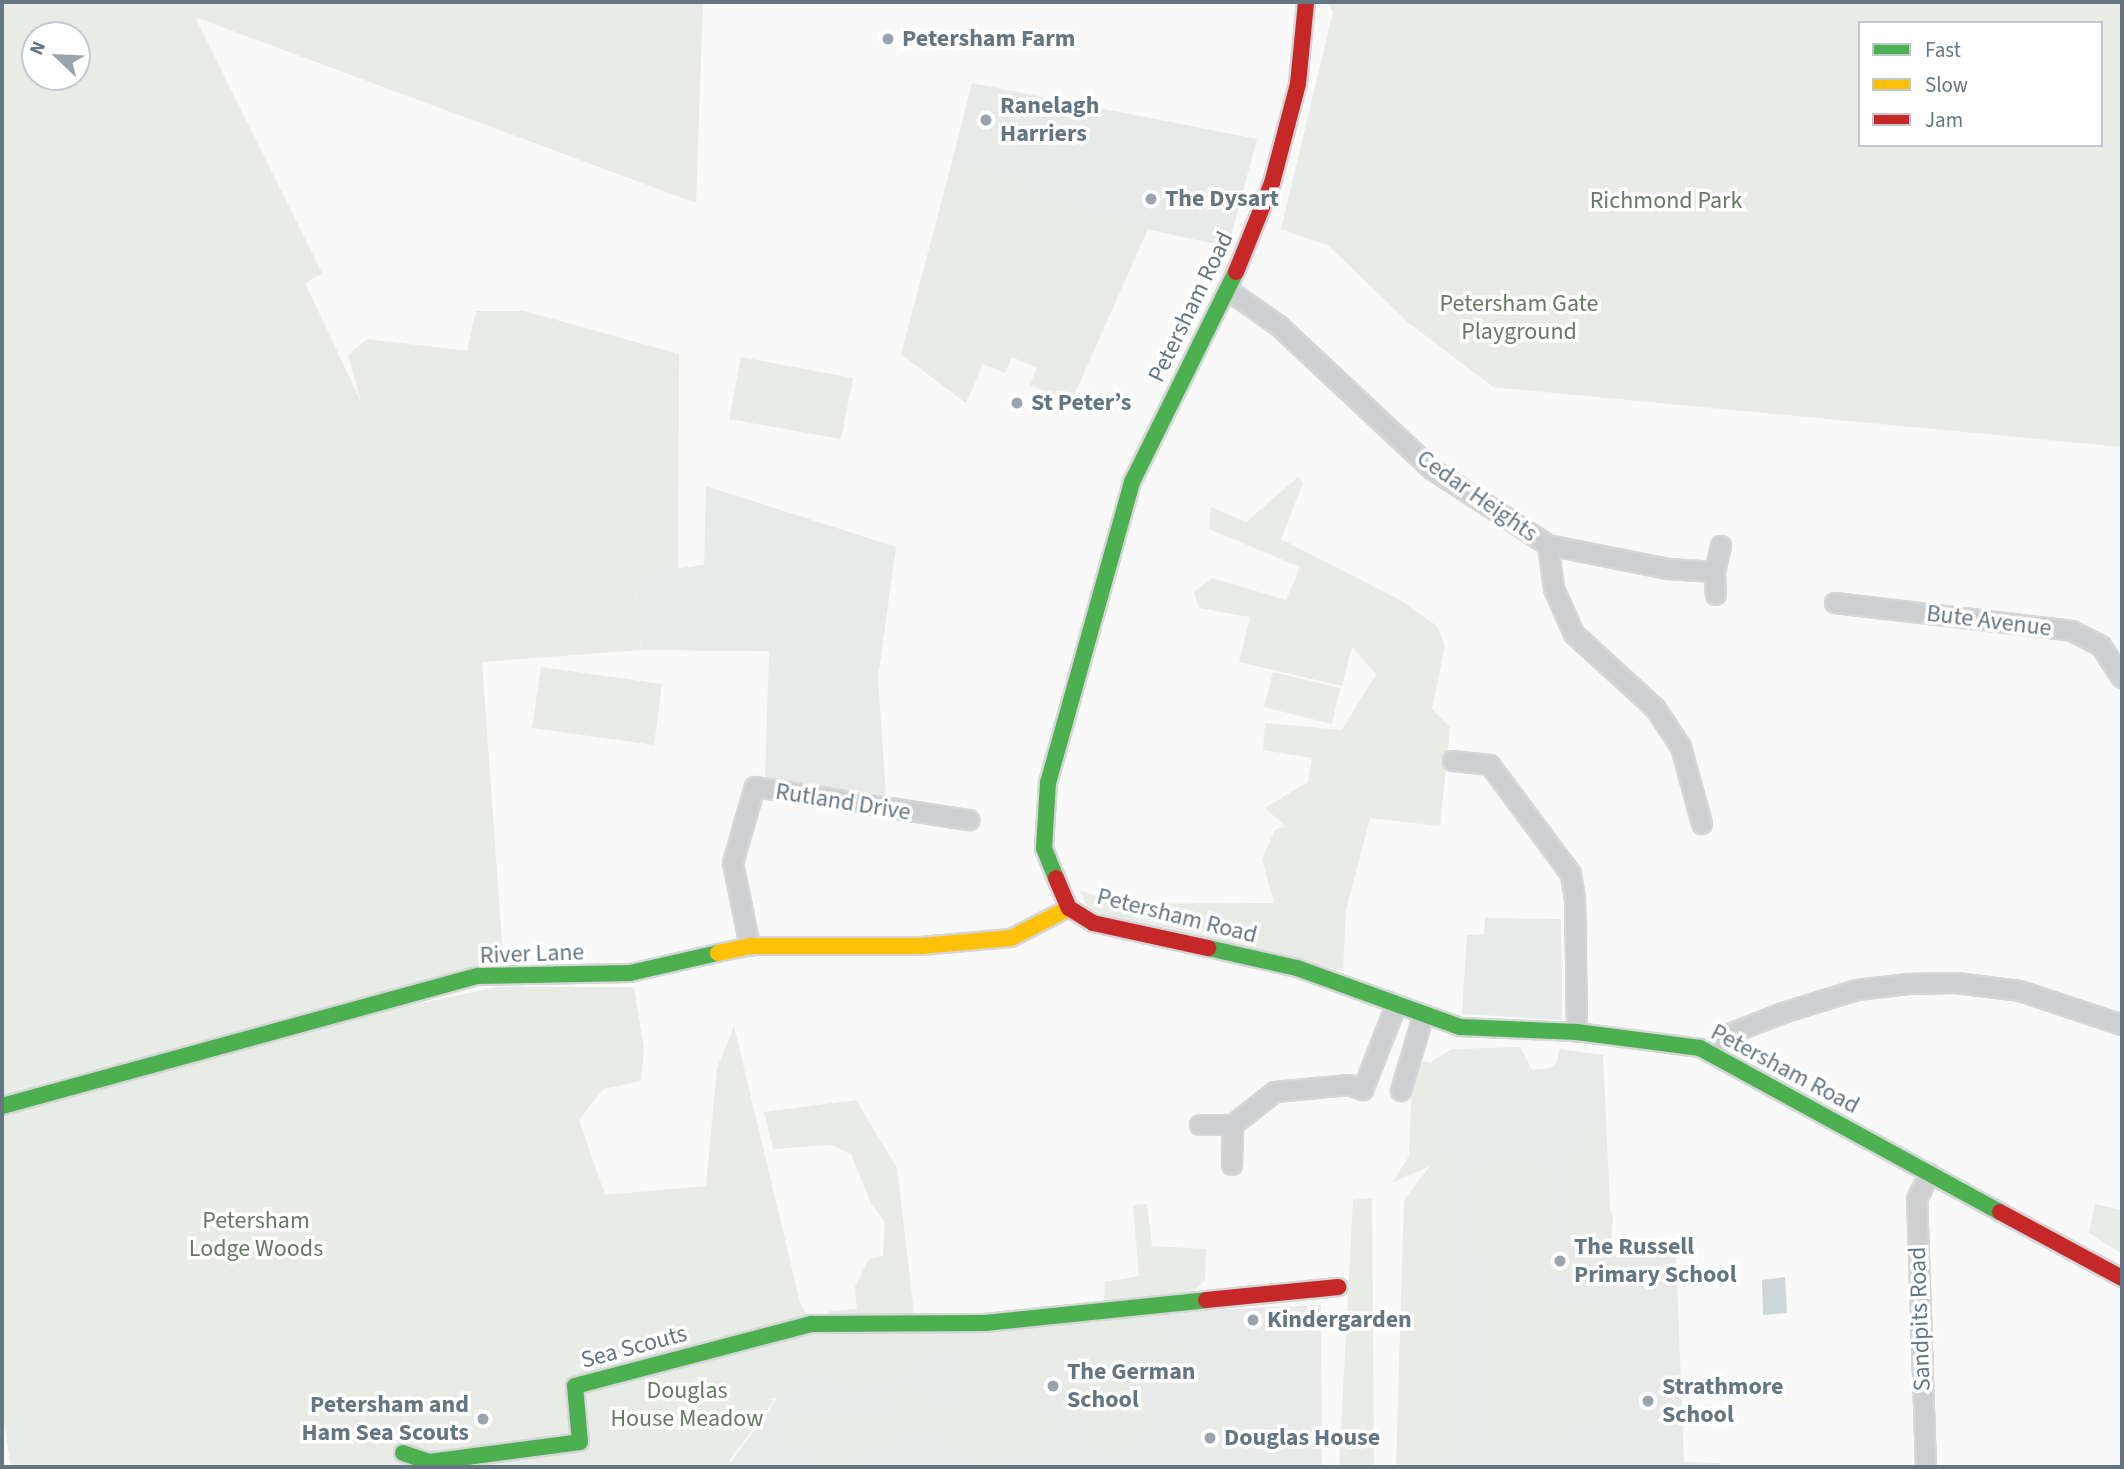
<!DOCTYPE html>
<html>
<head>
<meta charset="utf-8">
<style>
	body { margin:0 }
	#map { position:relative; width:2124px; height:1469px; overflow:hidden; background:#f9f9f9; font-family:"Source Sans 3",sans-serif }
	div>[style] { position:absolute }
	.built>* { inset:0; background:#e8e9e9 }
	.green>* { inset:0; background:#e8ebe6 }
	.water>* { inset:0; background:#ced6d9 }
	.roads { filter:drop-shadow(2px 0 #d5d6d7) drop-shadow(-2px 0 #d5d6d7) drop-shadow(0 2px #d5d6d7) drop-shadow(0 -2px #d5d6d7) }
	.street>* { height:18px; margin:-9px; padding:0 9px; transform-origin:9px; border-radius:9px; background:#cecfd0 }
	.fast>* { height:16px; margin:-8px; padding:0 8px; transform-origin:8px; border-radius:8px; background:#4caf50 }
	.slow>* { height:16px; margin:-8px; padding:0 8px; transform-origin:8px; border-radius:8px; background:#ffc107 }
	.jam>* { height:16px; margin:-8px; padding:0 8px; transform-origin:8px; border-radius:8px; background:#c62828 }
	.dots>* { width:19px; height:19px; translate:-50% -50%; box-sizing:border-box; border:4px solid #fff; border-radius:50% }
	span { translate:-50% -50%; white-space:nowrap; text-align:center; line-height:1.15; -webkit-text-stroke:7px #fff; paint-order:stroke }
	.poi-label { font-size:24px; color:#657683; font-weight:700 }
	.left { translate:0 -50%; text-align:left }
	.right { translate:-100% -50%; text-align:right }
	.park-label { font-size:24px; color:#687a64 }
	.street-label { font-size:24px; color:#657683 }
	.frame { position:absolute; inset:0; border:4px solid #657683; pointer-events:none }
	.legend { position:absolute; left:1858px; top:21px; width:245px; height:126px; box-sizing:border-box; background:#fff; border:2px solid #c1c8cd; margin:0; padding:9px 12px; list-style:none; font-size:21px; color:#657683 }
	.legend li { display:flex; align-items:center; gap:14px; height:35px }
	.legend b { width:35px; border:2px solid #c1c8cd }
	.north { position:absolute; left:21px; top:21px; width:70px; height:70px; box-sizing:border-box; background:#fff; border:2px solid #c1c8cd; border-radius:50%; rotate:293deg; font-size:19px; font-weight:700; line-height:28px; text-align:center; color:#657683 }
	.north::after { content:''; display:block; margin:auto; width:24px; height:32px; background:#99a4ac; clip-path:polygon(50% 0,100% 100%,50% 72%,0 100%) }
</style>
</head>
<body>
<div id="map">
	<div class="built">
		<i style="clip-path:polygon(972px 83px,1257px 139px,1228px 247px,1129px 225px,1025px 193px,1027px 184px,952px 162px)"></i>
		<i style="clip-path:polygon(706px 486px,896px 547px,878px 678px,886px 795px,765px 779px,769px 651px,641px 650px,635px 574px,704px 565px)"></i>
		<i style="clip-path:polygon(1485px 918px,1561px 919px,1562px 1020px,1462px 1014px,1467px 935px,1484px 934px)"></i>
		<i style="clip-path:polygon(1520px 1047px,1532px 1070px,1550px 1068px,1557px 1062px,1559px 1049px,1603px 1055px,1612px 1249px,1676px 1255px,1684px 1462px,1720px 1463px,1720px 1467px,1448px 1467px,1444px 1266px,1429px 1073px,1432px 1061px,1452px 1049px)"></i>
		<i style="clip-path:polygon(1321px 1305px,1322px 1467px,727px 1467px,769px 1411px,819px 1327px)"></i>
	</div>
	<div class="green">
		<i style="clip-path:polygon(evenodd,2px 2px,703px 2px,696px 203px,195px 17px,322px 273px,305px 283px,361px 402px,348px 355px,367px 339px,467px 351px,476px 311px,524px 311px,679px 354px,678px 570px,635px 574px,641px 650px,482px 662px,503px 957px,476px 963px,497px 969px,22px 1088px,497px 987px,634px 987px,644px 1050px,641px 1081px,603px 1089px,579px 1120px,605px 1195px,706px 1186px,717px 1068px,734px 1026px,800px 1302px,812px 1324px,819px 1327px,830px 1311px,857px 1309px,855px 1287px,869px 1259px,883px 1256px,885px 1222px,871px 1203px,851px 1154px,831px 1145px,773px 1149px,764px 1112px,856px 1100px,897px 1168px,916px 1330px,1103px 1319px,1105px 1282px,1139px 1276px,1133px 1205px,1147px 1204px,1152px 1246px,1206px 1249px,1205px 1280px,1154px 1327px,1173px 1330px,1176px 1355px,1121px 1350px,1115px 1360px,1130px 1370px,1122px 1396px,1154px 1404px,1142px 1432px,1119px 1455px,1098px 1453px,1092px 1422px,1069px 1415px,1063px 1397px,1093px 1375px,1058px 1352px,1038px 1366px,1042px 1405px,1052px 1425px,1035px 1455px,1009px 1455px,989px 1467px,958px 1454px,928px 1429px,896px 1430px,883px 1452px,858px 1450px,863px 1467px,825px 1467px,817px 1452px,789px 1448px,783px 1426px,797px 1413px,881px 1421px,895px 1412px,887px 1393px,913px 1382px,927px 1410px,969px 1404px,963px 1381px,968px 1355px,937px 1345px,903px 1376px,871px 1387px,844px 1388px,814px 1374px,782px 1397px,767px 1399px,774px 1401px,729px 1461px,740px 1467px,11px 1467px,2px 1407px,2px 2px,35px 35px,77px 35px,77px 77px,35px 77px,35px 35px)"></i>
		<i style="clip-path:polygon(evenodd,1327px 2px,2122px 2px,2122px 447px,1493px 387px,1409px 323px,1329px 246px,1281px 229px,1333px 12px,1327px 2px,1860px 23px,2101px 23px,2101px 145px,1860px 145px,1860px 23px)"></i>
		<i style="clip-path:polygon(952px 162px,1027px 184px,1026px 193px,1148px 229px,1071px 402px,1030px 385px,1037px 368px,1012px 357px,1005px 373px,983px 364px,966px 403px,901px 354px)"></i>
		<i style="clip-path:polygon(741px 357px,853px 378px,841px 439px,729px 419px)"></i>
		<i style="clip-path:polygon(1298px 477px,1303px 483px,1281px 539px,1400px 600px,1437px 626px,1445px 646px,1432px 709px,1450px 727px,1440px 826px,1370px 818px,1346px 910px,1343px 971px,1103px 915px,1087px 906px,1079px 890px,1120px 904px,1274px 903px,1262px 859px,1275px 830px,1285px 826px,1265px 808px,1308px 782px,1312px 758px,1263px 750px,1265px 723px,1342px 730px,1376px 674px,1352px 647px,1342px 686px,1239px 662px,1250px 617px,1199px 608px,1194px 592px,1212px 578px,1286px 600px,1300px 567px,1209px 529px,1211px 507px,1246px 522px)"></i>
		<i style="clip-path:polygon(541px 667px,662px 684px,654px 745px,532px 728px)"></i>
		<i style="clip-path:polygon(1273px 672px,1340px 688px,1332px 724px,1264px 707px)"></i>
		<i style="clip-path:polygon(1423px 1061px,1441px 1065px,1439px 1128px,1442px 1152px,1449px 1155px,1448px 1467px,1396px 1467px,1404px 1200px,1430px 1166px,1392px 1183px,1409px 1156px,1412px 1080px)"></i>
		<i style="clip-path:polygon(1585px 1124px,1596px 1134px,1600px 1174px,1613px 1219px,1606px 1274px,1573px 1267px,1577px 1141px)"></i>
		<i style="clip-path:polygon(1480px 1164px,1554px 1165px,1553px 1302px,1597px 1303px,1598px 1427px,1560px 1427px,1559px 1442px,1489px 1441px,1491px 1262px,1480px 1261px)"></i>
		<i style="clip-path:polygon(1372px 1198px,1374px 1467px,1339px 1467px,1353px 1200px)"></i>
		<i style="clip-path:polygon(2095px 1204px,2122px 1210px,2122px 1254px,2089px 1233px)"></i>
	</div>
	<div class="water">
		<i style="clip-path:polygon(1785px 1277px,1787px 1313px,1763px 1315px,1762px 1280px)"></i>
	</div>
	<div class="roads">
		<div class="street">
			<i style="left:1228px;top:290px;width:62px;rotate:35.2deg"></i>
			<i style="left:1279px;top:326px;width:211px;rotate:43.1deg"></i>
			<i style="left:1433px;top:470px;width:137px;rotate:33.1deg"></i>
			<i style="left:1548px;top:545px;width:122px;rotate:11.3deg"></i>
			<i style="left:1668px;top:569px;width:47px;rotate:3.7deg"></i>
			<i style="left:1715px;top:572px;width:27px;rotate:-77deg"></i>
			<i style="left:1548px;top:545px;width:44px;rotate:82.2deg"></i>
			<i style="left:1554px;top:589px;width:49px;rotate:66deg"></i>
			<i style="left:1574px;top:634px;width:111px;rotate:42.4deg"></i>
			<i style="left:1656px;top:709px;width:45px;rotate:56.7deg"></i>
			<i style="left:1681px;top:747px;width:80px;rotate:74.7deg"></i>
			<i style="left:1715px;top:572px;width:23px;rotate:88deg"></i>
			<i style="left:1835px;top:603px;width:239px;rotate:6.7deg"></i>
			<i style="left:2072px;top:631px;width:33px;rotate:27deg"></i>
			<i style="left:2101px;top:646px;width:38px;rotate:57deg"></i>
			<i style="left:1453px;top:761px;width:37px;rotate:6deg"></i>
			<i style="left:1490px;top:765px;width:136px;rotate:53.4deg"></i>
			<i style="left:1571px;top:874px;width:24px;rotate:81deg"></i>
			<i style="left:1575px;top:898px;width:134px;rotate:89.1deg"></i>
			<i style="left:750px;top:946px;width:85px;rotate:-101.6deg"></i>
			<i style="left:733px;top:863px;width:79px;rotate:-73.9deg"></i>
			<i style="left:755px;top:787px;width:217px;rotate:8.8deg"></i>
			<i style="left:1712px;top:1052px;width:18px;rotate:-56deg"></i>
			<i style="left:1722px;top:1037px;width:66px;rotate:-21.5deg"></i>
			<i style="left:1783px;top:1013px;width:77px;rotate:-17.3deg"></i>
			<i style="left:1857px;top:990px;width:51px;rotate:-6.7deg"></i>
			<i style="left:1908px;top:984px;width:48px;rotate:-1.2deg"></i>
			<i style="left:1956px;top:983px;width:64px;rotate:7.1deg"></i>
			<i style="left:2020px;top:991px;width:108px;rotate:18.4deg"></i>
			<i style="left:1401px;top:1091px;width:77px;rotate:-73.4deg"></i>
			<i style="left:1200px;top:1125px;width:33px"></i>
			<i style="left:1233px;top:1125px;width:53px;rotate:-38.2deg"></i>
			<i style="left:1275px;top:1092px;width:74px;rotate:-5.4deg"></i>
			<i style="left:1349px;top:1085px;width:15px;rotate:20deg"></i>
			<i style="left:1363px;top:1090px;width:90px;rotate:-68.6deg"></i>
			<i style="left:1232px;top:1165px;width:40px;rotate:-88.6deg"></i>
			<i style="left:1926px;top:1467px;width:268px;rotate:-91.9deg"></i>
			<i style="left:1917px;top:1199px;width:28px;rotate:-63deg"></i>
		</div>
		<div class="fast">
			<i style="left:1056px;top:878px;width:32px;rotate:-112deg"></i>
			<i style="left:1044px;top:848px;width:65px;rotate:-86.5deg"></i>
			<i style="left:1048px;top:783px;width:313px;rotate:-74.4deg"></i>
			<i style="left:1132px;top:482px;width:234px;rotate:-63.7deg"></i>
			<i style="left:1208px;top:948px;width:91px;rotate:12.7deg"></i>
			<i style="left:1297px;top:968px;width:173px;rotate:19.9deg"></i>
			<i style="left:1460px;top:1027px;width:117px;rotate:2.4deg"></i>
			<i style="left:1577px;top:1032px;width:124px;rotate:7.4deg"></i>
			<i style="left:1700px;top:1048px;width:342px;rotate:28.7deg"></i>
			<i style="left:2px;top:1106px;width:493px;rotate:-15.3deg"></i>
			<i style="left:478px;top:976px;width:152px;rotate:-1.1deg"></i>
			<i style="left:630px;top:973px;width:90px;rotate:-12.8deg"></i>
			<i style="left:403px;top:1453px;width:28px;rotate:19deg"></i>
			<i style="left:429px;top:1462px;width:152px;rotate:-7.5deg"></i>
			<i style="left:580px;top:1442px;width:56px;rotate:-95.1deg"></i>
			<i style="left:575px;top:1386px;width:244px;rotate:-14.7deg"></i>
			<i style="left:811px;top:1324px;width:174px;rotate:-0.3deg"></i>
			<i style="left:985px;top:1323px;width:222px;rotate:-5.9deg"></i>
		</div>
		<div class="slow">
			<i style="left:718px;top:953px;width:33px;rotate:-12deg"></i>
			<i style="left:750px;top:946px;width:170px"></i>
			<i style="left:920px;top:946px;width:91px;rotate:-5deg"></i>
			<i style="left:1011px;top:938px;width:65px;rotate:-27.3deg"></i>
		</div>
		<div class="jam">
			<i style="left:1236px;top:272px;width:96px;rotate:-68deg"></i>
			<i style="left:1272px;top:183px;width:102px;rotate:-75.3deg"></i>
			<i style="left:1298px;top:84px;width:82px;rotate:-84.4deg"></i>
			<i style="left:1056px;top:878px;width:33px;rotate:67deg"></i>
			<i style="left:1069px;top:908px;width:28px;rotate:32deg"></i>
			<i style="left:1093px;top:923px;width:118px;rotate:12.3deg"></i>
			<i style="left:2000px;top:1212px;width:139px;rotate:28.4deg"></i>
			<i style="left:1206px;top:1300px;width:133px;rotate:-5.6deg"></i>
		</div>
	</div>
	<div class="dots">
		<i style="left:888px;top:39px;background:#99a4ac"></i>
		<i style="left:986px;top:120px;background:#99a4ac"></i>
		<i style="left:1151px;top:199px;background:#99a4ac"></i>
		<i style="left:1017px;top:403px;background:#99a4ac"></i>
		<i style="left:1560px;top:1261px;background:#99a4ac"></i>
		<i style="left:1253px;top:1320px;background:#99a4ac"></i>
		<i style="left:1053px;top:1386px;background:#99a4ac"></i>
		<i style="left:1648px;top:1401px;background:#99a4ac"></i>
		<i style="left:483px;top:1419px;background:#99a4ac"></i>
		<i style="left:1210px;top:1438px;background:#99a4ac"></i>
	</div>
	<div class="poi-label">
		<span class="left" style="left:902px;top:39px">Petersham Farm</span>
		<span class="left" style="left:1000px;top:120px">Ranelagh<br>Harriers</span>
		<span class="left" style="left:1165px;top:199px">The Dysart</span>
		<span class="left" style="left:1031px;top:403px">St Peter’s</span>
		<span class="left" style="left:1574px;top:1261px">The Russell<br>Primary School</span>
		<span class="left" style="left:1267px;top:1320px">Kindergarden</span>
		<span class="left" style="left:1067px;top:1386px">The German<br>School</span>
		<span class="left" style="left:1662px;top:1401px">Strathmore<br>School</span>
		<span class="right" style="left:469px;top:1419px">Petersham and<br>Ham Sea Scouts</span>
		<span class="left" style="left:1224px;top:1438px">Douglas House</span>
	</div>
	<div class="park-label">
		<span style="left:1666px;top:201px">Richmond Park</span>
		<span style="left:1519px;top:318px">Petersham Gate<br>Playground</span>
		<span style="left:256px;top:1235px">Petersham<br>Lodge Woods</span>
		<span style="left:687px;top:1405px">Douglas<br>House Meadow</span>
	</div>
	<div class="street-label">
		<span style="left:1191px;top:307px;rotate:-64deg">Petersham Road</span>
		<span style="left:1477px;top:496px;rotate:35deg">Cedar Heights</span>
		<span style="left:1989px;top:621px;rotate:7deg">Bute Avenue</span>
		<span style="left:843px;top:802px;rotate:9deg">Rutland Drive</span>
		<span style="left:1177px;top:916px;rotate:14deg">Petersham Road</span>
		<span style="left:532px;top:954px;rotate:-2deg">River Lane</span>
		<span style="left:1785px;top:1069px;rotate:28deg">Petersham Road</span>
		<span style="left:1920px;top:1319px;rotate:-92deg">Sandpits Road</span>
		<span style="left:634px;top:1347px;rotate:-15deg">Sea Scouts</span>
	</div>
	<div class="frame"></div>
	<ul class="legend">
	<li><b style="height:9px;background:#4caf50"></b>Fast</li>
	<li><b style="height:9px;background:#ffc107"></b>Slow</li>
	<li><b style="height:9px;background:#c62828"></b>Jam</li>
	</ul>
	<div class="north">N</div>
</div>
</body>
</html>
